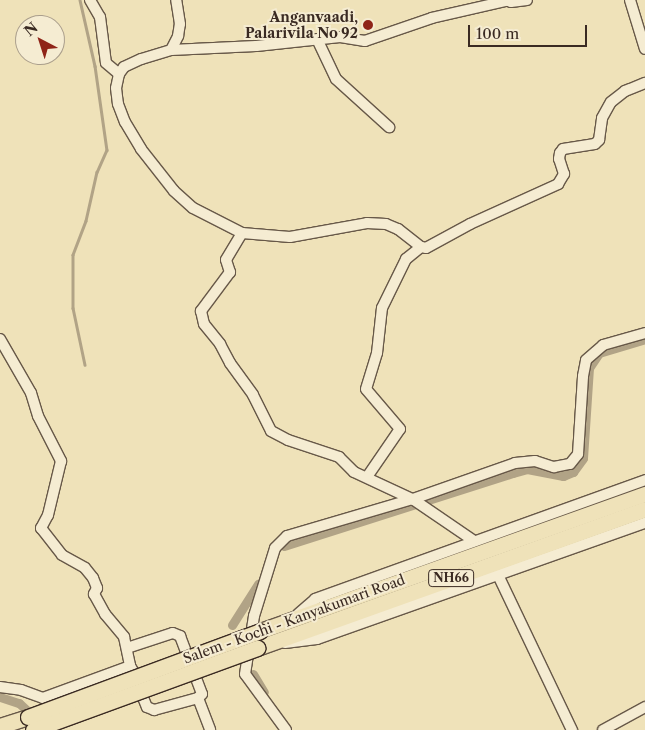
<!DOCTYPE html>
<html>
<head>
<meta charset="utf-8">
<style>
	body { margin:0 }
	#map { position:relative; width:645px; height:730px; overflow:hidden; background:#efe2b9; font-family:"Libre Caslon Text",serif }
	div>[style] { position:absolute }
	.stream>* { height:2.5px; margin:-1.25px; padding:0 1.25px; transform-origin:1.25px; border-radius:1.25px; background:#b1a386 }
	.canal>* { height:9px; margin:-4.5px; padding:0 4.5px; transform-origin:4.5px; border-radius:4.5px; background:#b1a386 }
	.roads { filter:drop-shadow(1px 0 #675848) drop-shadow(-1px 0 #675848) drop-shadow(0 1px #675848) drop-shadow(0 -1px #675848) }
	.minor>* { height:10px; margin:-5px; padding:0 5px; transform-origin:5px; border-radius:5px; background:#f5ecd2 }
	.highway>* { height:15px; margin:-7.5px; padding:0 7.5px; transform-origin:7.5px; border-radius:7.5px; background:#efe2b9 }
	.bridges { filter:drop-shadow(1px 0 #3a2a22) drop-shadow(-1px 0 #3a2a22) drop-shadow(0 1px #3a2a22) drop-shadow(0 -1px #3a2a22) }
	.highway-bridge>* { height:15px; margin:-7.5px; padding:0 7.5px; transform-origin:7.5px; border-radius:7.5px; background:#efe2b9 }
	.dots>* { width:14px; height:14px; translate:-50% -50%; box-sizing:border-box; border:2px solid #f5ecd2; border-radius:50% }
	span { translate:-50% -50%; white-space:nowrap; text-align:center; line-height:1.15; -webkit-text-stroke:4px #f5ecd2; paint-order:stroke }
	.shield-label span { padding:1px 4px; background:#f5ecd2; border:1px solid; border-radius:4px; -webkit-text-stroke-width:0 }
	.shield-label { font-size:12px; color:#3a2a22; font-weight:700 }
	.poi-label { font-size:14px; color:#3a2a22; font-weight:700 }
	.right { translate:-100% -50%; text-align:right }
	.street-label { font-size:14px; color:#3a2a22 }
	.north { position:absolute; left:15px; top:15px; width:50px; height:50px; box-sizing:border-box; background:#f5ecd2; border:1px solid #aa9e8c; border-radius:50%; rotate:320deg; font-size:14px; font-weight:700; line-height:20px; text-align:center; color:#3a2a22 }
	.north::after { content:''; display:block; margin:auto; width:18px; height:22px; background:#8f2418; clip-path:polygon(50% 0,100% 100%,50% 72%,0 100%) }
	.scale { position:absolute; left:468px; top:25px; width:119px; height:22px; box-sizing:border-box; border:2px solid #3a2a22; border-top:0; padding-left:6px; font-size:15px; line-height:18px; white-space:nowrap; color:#3a2a22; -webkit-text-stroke:4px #f5ecd2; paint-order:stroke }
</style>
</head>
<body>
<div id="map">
	<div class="stream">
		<i style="left:80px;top:0;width:68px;rotate:77.2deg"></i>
		<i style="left:95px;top:66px;width:85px;rotate:81.9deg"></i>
		<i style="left:107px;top:150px;width:24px;rotate:114deg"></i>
		<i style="left:97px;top:172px;width:50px;rotate:102.7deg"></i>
		<i style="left:86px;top:221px;width:36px;rotate:111deg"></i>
		<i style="left:73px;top:255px;width:53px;rotate:90deg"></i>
		<i style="left:73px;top:308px;width:58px;rotate:78.1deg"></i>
	</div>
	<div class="canal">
		<i style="left:284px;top:546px;width:240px;rotate:-17.7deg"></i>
		<i style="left:513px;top:473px;width:15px;rotate:-16deg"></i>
		<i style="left:527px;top:469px;width:37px;rotate:11deg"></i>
		<i style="left:563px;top:476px;width:11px;rotate:-22deg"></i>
		<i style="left:573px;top:472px;width:17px;rotate:-54deg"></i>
		<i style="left:583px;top:458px;width:90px;rotate:-86.2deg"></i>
		<i style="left:589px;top:368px;width:18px;rotate:-56deg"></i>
		<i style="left:599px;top:353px;width:48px;rotate:-16.9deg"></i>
		<i style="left:232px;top:625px;width:49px;rotate:-57.6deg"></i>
		<i style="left:253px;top:674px;width:21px;rotate:59deg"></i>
		<i style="left:0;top:697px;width:20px;rotate:18deg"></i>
		<i style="left:19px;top:703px;width:22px;rotate:43deg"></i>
	</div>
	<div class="roads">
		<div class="minor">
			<i style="left:90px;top:0;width:20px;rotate:60deg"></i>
			<i style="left:100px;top:17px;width:46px;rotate:82.6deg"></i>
			<i style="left:106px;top:63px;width:17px;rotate:40deg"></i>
			<i style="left:505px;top:0;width:6px;rotate:18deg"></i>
			<i style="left:511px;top:2px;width:16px;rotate:-7deg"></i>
			<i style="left:630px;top:0;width:51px;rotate:73deg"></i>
			<i style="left:506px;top:1px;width:76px;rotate:167.1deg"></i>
			<i style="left:432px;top:18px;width:71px;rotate:161.1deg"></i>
			<i style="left:365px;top:41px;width:25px;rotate:-171deg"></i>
			<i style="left:340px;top:37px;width:84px;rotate:173.9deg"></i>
			<i style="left:256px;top:46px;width:85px;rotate:177.3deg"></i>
			<i style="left:171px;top:50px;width:31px;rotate:163deg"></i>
			<i style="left:141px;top:59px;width:19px;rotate:155deg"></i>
			<i style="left:124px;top:67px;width:9px;rotate:126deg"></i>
			<i style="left:119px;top:74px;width:14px;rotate:102deg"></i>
			<i style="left:116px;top:88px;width:16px;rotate:83deg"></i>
			<i style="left:118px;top:104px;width:19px;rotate:69deg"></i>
			<i style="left:125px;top:122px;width:31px;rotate:59deg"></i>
			<i style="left:141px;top:149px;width:53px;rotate:51.8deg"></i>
			<i style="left:174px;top:191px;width:25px;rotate:42deg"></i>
			<i style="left:193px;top:208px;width:55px;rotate:27deg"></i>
			<i style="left:242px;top:233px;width:48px;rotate:4.8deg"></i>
			<i style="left:290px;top:237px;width:78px;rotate:-10.3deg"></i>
			<i style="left:367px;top:223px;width:19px;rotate:3deg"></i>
			<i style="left:386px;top:224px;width:13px;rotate:23deg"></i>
			<i style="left:398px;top:229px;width:29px;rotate:38deg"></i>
			<i style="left:421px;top:247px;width:5px;rotate:11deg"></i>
			<i style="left:426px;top:248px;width:50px;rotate:-28.6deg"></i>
			<i style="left:470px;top:224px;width:97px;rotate:-24.4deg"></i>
			<i style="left:558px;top:184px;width:12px;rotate:-59deg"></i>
			<i style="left:564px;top:174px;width:16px;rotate:-108deg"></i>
			<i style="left:559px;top:159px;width:6px;rotate:-81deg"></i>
			<i style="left:560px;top:153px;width:5px;rotate:-53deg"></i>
			<i style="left:563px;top:149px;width:32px;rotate:-9deg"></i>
			<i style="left:595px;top:144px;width:6px;rotate:-45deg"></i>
			<i style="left:599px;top:140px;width:22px;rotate:-82deg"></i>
			<i style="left:602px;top:118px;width:18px;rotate:-61deg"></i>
			<i style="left:611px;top:102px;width:18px;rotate:-38deg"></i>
			<i style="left:625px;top:91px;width:22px;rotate:-22deg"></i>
			<i style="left:317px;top:39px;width:44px;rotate:64.6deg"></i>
			<i style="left:336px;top:79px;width:72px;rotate:42.2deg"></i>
			<i style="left:171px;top:50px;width:16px;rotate:-63deg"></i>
			<i style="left:178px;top:36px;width:12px;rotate:-81deg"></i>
			<i style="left:180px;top:24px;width:24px;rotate:-99deg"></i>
			<i style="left:242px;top:233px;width:31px;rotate:121deg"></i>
			<i style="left:226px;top:260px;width:13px;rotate:72deg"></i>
			<i style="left:230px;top:272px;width:49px;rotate:126.6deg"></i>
			<i style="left:201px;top:311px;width:13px;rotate:77deg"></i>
			<i style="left:204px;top:324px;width:26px;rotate:51deg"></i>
			<i style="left:220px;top:344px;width:21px;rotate:62deg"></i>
			<i style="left:230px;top:363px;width:39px;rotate:54deg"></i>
			<i style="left:253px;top:395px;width:40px;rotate:63.4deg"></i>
			<i style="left:271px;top:431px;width:19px;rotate:28deg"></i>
			<i style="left:288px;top:440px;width:54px;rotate:18.4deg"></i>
			<i style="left:339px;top:457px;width:21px;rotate:45deg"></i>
			<i style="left:354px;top:472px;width:66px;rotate:25deg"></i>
			<i style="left:414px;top:500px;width:73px;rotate:34.3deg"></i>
			<i style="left:0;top:339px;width:62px;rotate:60.1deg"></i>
			<i style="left:31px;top:393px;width:24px;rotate:73deg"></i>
			<i style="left:38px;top:416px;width:51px;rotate:62.9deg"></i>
			<i style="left:61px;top:461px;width:56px;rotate:103.5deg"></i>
			<i style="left:48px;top:515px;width:15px;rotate:118deg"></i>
			<i style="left:41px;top:528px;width:34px;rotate:52deg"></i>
			<i style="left:62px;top:555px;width:26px;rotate:29deg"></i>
			<i style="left:85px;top:568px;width:13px;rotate:51deg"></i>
			<i style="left:93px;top:578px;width:11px;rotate:68deg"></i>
			<i style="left:97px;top:588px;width:7px;rotate:117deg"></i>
			<i style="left:94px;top:594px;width:23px;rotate:61deg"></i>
			<i style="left:105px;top:614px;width:30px;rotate:50deg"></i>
			<i style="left:124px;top:637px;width:30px;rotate:78deg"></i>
			<i style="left:367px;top:477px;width:58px;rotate:-55.5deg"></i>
			<i style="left:400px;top:429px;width:52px;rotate:-130.4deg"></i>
			<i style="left:366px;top:389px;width:38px;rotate:-73deg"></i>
			<i style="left:377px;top:353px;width:45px;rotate:-83.7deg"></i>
			<i style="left:382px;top:308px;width:55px;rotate:-63.9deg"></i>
			<i style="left:406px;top:259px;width:19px;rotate:-39deg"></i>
			<i style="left:498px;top:575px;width:172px;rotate:64.5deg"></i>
			<i style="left:298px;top:614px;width:23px;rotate:-41deg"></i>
			<i style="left:315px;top:599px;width:351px;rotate:-19.8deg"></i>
			<i style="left:285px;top:643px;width:32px;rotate:-7deg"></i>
			<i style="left:317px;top:639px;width:348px;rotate:-19.5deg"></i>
			<i style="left:127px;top:648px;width:48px;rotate:-18.1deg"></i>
			<i style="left:173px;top:633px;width:8px;rotate:23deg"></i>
			<i style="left:180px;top:636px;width:62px;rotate:69.2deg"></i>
			<i style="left:202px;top:694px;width:6px;rotate:135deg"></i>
			<i style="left:138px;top:685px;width:24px;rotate:68deg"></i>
			<i style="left:147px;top:707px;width:8px;rotate:23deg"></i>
			<i style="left:154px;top:710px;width:46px;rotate:-15.3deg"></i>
			<i style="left:198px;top:698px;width:34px;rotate:69deg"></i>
			<i style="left:0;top:687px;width:21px;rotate:8deg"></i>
			<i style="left:21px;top:690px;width:23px;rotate:20deg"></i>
			<i style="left:43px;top:698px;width:93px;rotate:-20.2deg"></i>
			<i style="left:130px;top:666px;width:6px;rotate:59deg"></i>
			<i style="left:286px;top:730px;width:69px;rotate:-126.2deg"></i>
			<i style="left:245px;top:674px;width:59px;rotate:-81.2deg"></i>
			<i style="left:254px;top:616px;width:71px;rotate:-72.8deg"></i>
			<i style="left:275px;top:548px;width:17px;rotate:-45deg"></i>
			<i style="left:287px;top:536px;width:131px;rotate:-16.4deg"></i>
			<i style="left:413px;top:499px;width:108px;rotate:-19.4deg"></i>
			<i style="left:515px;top:463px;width:20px;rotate:-6deg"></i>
			<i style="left:535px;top:461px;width:20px;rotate:18deg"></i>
			<i style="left:554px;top:467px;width:16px;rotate:-11deg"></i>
			<i style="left:570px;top:464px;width:13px;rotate:-51deg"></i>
			<i style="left:578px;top:454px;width:78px;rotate:-86.3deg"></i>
			<i style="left:583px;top:376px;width:16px;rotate:-79deg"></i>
			<i style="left:586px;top:360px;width:23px;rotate:-41deg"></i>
			<i style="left:603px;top:345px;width:44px;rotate:-15.9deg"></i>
			<i style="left:603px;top:730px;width:48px;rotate:-28.7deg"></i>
		</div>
		<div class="highway">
			<i style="left:260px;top:631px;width:409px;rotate:-19.6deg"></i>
			<i style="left:257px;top:648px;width:412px;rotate:-19.7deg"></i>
			<i style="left:0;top:726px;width:29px;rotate:-18deg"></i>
		</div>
	</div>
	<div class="bridges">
		<div class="highway-bridge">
			<i style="left:28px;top:717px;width:247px;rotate:-20.3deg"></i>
			<i style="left:33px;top:730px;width:239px;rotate:-20.1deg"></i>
		</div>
	</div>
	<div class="dots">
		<i style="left:368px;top:25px;background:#8f2418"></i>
	</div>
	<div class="shield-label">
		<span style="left:451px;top:578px">NH66</span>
	</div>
	<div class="poi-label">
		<span class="right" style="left:358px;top:25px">Anganvaadi,<br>Palarivila No 92</span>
	</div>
	<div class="street-label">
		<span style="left:294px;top:619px;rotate:-20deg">Salem - Kochi - Kanyakumari Road</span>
	</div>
	<div class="north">N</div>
	<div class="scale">100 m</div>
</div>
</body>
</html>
